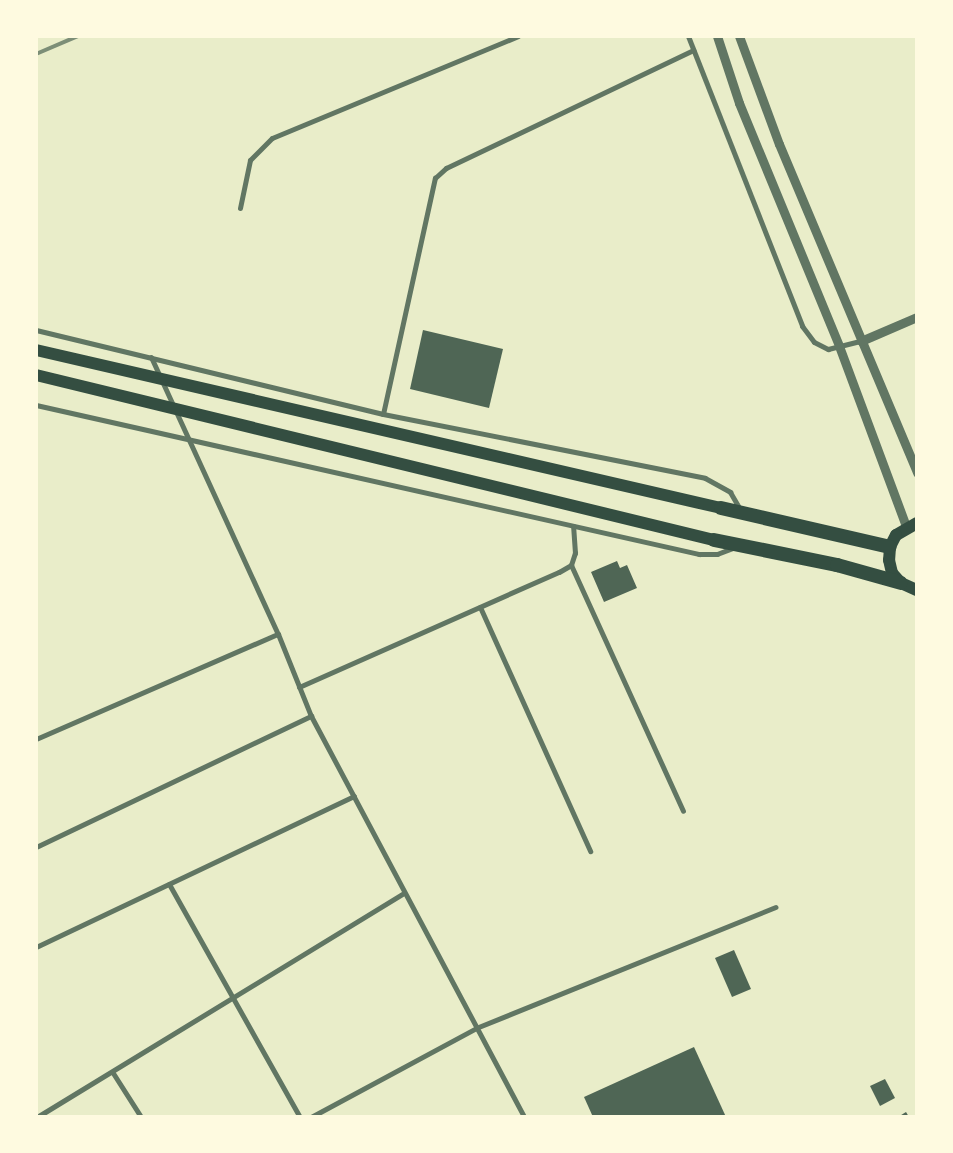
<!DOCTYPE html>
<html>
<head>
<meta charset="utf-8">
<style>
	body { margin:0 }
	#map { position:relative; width:953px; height:1153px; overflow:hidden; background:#e9edc9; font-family:"Times New Roman",serif }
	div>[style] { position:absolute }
	.building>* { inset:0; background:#4f6655 }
	.minor>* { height:5px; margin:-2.5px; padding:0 2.5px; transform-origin:2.5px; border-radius:2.5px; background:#617663 }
	.tertiary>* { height:9px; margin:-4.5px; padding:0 4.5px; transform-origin:4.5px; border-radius:4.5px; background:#617663 }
	.primary>* { height:12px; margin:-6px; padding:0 6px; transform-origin:6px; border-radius:6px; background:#344e41 }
	.trunk>* { height:14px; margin:-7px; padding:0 7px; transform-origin:7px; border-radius:7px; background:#344e41 }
	.rail>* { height:4px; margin:-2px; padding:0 2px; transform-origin:2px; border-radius:2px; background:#7c8e77 }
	span { translate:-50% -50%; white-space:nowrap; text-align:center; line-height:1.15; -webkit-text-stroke:4.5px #fefae0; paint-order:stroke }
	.frame { position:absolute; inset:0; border:38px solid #fefae0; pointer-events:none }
</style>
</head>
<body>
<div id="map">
	<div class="building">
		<i style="clip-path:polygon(423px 330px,503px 349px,489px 408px,410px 389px)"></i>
		<i style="clip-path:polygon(617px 561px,620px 568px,627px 565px,637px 588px,604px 602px,591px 572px)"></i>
		<i style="clip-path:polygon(734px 950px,751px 989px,732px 997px,715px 958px)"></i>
		<i style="clip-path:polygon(694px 1047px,726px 1117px,593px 1117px,584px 1097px)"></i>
		<i style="clip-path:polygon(885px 1079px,895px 1098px,880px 1106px,870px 1086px)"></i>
		<i style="clip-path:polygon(906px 1112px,909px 1117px,898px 1117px)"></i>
	</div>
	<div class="minor">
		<i style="left:688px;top:36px;width:312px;rotate:68.5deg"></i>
		<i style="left:802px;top:326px;width:20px;rotate:53deg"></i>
		<i style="left:814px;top:342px;width:16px;rotate:27deg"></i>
		<i style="left:828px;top:349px;width:34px;rotate:-14deg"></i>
		<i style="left:240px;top:208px;width:49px;rotate:-78.2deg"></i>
		<i style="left:250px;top:160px;width:31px;rotate:-45deg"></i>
		<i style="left:272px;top:138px;width:266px;rotate:-22.5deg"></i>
		<i style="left:36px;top:330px;width:357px;rotate:13.6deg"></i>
		<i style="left:383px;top:414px;width:328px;rotate:11.2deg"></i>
		<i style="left:705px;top:478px;width:29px;rotate:29deg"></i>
		<i style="left:730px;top:492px;width:20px;rotate:60deg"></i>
		<i style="left:151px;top:357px;width:305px;rotate:65.4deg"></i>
		<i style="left:278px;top:634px;width:88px;rotate:68.1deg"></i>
		<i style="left:311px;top:716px;width:454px;rotate:62deg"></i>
		<i style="left:36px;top:405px;width:680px;rotate:12.67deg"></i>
		<i style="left:699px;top:554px;width:18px"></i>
		<i style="left:717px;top:554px;width:17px;rotate:-21deg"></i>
		<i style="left:383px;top:414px;width:242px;rotate:-77.6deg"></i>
		<i style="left:435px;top:178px;width:15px;rotate:-42deg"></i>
		<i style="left:446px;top:168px;width:274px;rotate:-25.5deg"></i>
		<i style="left:571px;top:565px;width:270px;rotate:65.5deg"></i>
		<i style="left:480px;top:607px;width:268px;rotate:65.7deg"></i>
		<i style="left:299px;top:687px;width:284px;rotate:-23.9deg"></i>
		<i style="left:559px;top:572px;width:14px;rotate:-30deg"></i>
		<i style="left:571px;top:565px;width:13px;rotate:-72deg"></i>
		<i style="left:575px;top:553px;width:27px;rotate:-94deg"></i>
		<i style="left:36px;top:739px;width:264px;rotate:-23.5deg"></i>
		<i style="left:36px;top:847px;width:305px;rotate:-25.5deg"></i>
		<i style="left:169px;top:884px;width:267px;rotate:60.7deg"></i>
		<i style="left:36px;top:947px;width:352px;rotate:-25.4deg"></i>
		<i style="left:113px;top:1073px;width:52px;rotate:57.5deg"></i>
		<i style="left:37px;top:1117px;width:430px;rotate:-31.4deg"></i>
		<i style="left:311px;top:1117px;width:187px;rotate:-28.3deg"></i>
		<i style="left:476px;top:1028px;width:323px;rotate:-22deg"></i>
	</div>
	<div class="tertiary">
		<i style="left:717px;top:36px;width:71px;rotate:71.8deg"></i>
		<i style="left:739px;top:103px;width:263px;rotate:67.6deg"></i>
		<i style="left:839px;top:346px;width:192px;rotate:69.6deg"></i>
		<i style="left:739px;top:36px;width:115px;rotate:69.7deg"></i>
		<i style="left:779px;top:144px;width:357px;rotate:67.2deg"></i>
		<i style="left:861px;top:341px;width:61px;rotate:-23.2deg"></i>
	</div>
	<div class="primary">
		<i style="left:36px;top:350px;width:703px;rotate:12.99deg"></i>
		<i style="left:36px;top:375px;width:698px;rotate:13.68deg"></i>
		<i style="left:917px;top:523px;width:24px;rotate:150deg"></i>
		<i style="left:896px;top:535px;width:13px;rotate:117deg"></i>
		<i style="left:890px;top:547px;width:13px;rotate:94deg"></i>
		<i style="left:889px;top:560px;width:13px;rotate:77deg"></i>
		<i style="left:892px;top:573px;width:13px;rotate:48deg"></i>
		<i style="left:901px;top:583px;width:17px;rotate:24deg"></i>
	</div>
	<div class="trunk">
		<i style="left:721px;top:508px;width:173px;rotate:13deg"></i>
		<i style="left:714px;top:540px;width:126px;rotate:11.5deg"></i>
		<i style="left:837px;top:565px;width:66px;rotate:15.7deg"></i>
	</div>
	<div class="rail">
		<i style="left:36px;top:54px;width:46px;rotate:-23.2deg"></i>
	</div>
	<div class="frame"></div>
</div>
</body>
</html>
